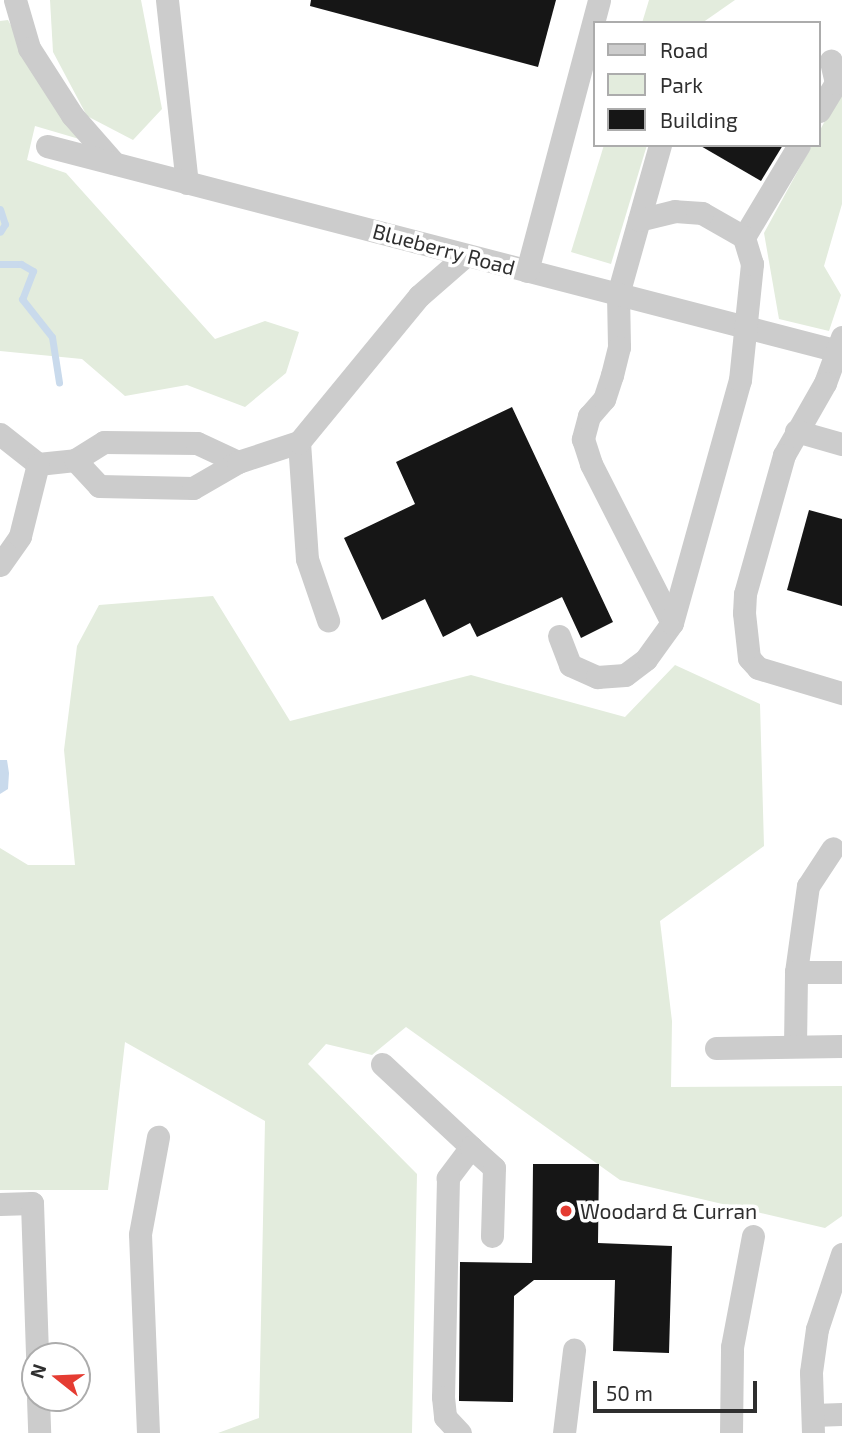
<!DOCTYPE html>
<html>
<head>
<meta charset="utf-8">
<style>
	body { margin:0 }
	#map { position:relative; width:842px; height:1433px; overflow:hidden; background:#fff; font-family:"Exo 2",sans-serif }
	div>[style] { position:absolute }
	.green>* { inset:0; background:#e3ecdd }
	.water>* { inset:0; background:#c9daec }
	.stream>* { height:7px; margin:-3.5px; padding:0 3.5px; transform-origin:3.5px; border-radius:3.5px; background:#c9daec }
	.building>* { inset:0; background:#161616 }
	.minor>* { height:23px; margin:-11.5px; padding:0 11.5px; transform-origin:11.5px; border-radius:11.5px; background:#ccc }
	.dots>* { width:19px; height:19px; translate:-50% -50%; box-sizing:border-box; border:4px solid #fff; border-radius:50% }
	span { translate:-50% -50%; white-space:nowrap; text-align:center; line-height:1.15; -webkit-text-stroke:7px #fff; paint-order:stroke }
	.street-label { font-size:21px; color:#2f2f2f }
	.poi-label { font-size:21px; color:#2f2f2f }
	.left { translate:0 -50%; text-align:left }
	.legend { position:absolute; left:593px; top:21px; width:228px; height:126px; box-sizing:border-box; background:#fff; border:2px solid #acacac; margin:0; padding:9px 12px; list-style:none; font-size:21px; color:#2f2f2f }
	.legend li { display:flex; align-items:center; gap:14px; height:35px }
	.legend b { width:35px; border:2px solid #acacac }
	.north { position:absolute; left:21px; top:1342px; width:70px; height:70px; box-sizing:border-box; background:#fff; border:2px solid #acacac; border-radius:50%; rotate:288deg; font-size:19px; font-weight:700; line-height:28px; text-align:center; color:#2f2f2f }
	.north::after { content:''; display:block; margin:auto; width:24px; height:32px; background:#e53c32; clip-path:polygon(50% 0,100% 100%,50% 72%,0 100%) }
	.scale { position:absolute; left:593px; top:1381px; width:164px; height:32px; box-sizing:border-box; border:4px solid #2f2f2f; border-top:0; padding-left:9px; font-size:21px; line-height:24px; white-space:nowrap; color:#2f2f2f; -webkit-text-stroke:5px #fff; paint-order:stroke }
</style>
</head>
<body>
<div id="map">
	<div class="green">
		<i style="clip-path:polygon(50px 0,141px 0,162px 109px,133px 140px,87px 116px,53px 52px)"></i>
		<i style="clip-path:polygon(649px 0,735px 0,702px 23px,642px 23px)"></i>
		<i style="clip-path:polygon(8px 20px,38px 74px,86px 141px,35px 126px,27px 160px,66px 173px,215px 339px,265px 321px,299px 332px,286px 373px,245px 407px,187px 385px,125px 396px,82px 359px,0 351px,0 21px)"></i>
		<i style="clip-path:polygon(842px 89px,842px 204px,824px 266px,841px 295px,829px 331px,779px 319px,764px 233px,812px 145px,819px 145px,819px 132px)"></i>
		<i style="clip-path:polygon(604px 145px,647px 145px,611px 264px,571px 252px)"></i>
		<i style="clip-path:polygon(213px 596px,290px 721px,471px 675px,625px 717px,675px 665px,760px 704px,764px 846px,660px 921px,672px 1021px,671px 1087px,842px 1086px,842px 1216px,825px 1228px,620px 1180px,406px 1027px,372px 1055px,326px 1044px,308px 1064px,417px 1174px,412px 1433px,218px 1433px,259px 1418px,265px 1121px,125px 1042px,108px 1190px,0 1190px,0 848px,28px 865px,75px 865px,64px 750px,77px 646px,99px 605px)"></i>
	</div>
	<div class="water">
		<i style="clip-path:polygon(0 760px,7px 760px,9px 773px,8px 789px,0 794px)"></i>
	</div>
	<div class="stream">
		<i style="left:0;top:209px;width:16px;rotate:72deg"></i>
		<i style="left:5px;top:224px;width:9px;rotate:122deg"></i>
		<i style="left:0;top:264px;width:21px"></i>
		<i style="left:21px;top:264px;width:14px;rotate:30deg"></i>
		<i style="left:33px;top:271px;width:30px;rotate:111deg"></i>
		<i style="left:22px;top:299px;width:48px;rotate:51.7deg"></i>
		<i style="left:52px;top:337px;width:46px;rotate:81.2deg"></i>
	</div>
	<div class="building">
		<i style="clip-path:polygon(311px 0,556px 0,538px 67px,310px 6px)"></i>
		<i style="clip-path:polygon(699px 145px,783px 145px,761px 181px)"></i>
		<i style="clip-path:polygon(512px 407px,613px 622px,581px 638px,562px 597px,477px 637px,470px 623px,443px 637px,425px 599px,382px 620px,344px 538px,415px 504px,396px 462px)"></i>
		<i style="clip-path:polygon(809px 510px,842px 519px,842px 606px,787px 590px)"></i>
		<i style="clip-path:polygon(533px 1164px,599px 1164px,598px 1243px,672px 1246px,669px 1353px,613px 1351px,615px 1280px,534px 1280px,514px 1296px,513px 1402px,459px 1401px,460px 1262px,532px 1263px)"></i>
	</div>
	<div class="minor">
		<i style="left:15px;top:0;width:50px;rotate:73.7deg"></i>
		<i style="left:29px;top:48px;width:80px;rotate:57.3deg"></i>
		<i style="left:72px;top:115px;width:64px;rotate:48.8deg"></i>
		<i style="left:167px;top:0;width:184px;rotate:83.8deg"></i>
		<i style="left:819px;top:111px;width:33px;rotate:-59deg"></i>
		<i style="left:836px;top:83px;width:23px;rotate:-103deg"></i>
		<i style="left:660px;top:145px;width:155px;rotate:105.7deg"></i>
		<i style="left:618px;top:294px;width:53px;rotate:88.9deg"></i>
		<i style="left:619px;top:347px;width:29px;rotate:104deg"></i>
		<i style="left:612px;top:375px;width:25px;rotate:108deg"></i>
		<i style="left:604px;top:399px;width:23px;rotate:131deg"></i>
		<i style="left:589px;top:416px;width:24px;rotate:105deg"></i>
		<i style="left:583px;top:439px;width:26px;rotate:72deg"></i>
		<i style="left:591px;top:464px;width:178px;rotate:63deg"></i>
		<i style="left:47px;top:146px;width:821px;rotate:14.53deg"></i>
		<i style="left:744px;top:237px;width:107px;rotate:-59.1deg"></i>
		<i style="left:527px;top:271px;width:280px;rotate:-75.1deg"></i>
		<i style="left:842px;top:337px;width:49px;rotate:110.3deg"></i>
		<i style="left:825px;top:383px;width:83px;rotate:119.7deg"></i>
		<i style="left:784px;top:455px;width:144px;rotate:105.7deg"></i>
		<i style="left:745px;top:594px;width:19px;rotate:93deg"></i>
		<i style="left:744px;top:613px;width:45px;rotate:83.7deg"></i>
		<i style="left:749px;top:658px;width:13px;rotate:48deg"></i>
		<i style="left:758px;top:668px;width:88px;rotate:16.6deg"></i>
		<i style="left:796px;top:431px;width:48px;rotate:15.8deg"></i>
		<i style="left:0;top:434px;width:48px;rotate:38.3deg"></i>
		<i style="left:38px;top:464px;width:37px;rotate:-6deg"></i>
		<i style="left:75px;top:460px;width:34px;rotate:-32deg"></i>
		<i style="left:104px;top:442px;width:93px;rotate:0.6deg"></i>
		<i style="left:197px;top:443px;width:45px;rotate:24.9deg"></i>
		<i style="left:299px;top:442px;width:117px;rotate:86.1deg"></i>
		<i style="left:307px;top:559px;width:65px;rotate:71deg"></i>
		<i style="left:75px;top:460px;width:35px;rotate:47deg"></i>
		<i style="left:99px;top:486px;width:94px;rotate:1.2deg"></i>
		<i style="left:193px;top:488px;width:52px;rotate:-30deg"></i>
		<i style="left:238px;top:462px;width:64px;rotate:-18.2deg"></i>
		<i style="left:299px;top:442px;width:189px;rotate:-50.6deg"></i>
		<i style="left:419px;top:296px;width:62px;rotate:-41.1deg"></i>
		<i style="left:0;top:565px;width:35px;rotate:-55deg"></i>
		<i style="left:20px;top:536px;width:74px;rotate:-76deg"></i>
		<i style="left:559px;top:636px;width:31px;rotate:69deg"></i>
		<i style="left:570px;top:665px;width:30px;rotate:24deg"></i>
		<i style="left:597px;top:677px;width:28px;rotate:-4deg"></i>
		<i style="left:625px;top:675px;width:26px;rotate:-37deg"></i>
		<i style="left:646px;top:659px;width:44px;rotate:-54.2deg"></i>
		<i style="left:672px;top:623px;width:252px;rotate:-74.4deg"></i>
		<i style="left:740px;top:380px;width:117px;rotate:-84.1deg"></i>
		<i style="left:752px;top:264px;width:28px;rotate:-107deg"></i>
		<i style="left:744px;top:237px;width:48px;rotate:-150.3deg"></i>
		<i style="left:702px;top:213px;width:27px;rotate:-176deg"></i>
		<i style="left:675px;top:211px;width:37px;rotate:166deg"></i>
		<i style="left:796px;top:972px;width:87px;rotate:-82.1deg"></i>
		<i style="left:808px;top:886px;width:45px;rotate:-56.7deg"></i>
		<i style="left:795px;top:1046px;width:74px;rotate:-89.2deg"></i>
		<i style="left:796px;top:972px;width:46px"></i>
		<i style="left:716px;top:1048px;width:126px;rotate:-0.9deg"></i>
		<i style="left:382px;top:1064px;width:122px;rotate:43deg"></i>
		<i style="left:471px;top:1147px;width:39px;rotate:127deg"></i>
		<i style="left:448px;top:1178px;width:219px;rotate:91.3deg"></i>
		<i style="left:443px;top:1397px;width:20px;rotate:84deg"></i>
		<i style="left:445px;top:1417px;width:22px;rotate:47deg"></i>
		<i style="left:471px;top:1147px;width:31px;rotate:42deg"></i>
		<i style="left:494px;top:1168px;width:68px;rotate:91.7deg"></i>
		<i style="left:0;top:1204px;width:32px;rotate:-2deg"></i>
		<i style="left:32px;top:1203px;width:153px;rotate:88.1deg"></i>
		<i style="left:38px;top:1398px;width:35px;rotate:88deg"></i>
		<i style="left:813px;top:1415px;width:29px;rotate:-2deg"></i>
		<i style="left:148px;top:1433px;width:199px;rotate:-92.3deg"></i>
		<i style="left:140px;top:1234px;width:99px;rotate:-79.5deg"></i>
		<i style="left:564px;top:1433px;width:84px;rotate:-83.1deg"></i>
		<i style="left:731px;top:1433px;width:86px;rotate:-89.3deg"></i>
		<i style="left:732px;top:1347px;width:113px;rotate:-79.3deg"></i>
		<i style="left:813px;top:1433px;width:61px;rotate:-91.9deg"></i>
		<i style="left:811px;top:1372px;width:43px;rotate:-82.1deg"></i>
		<i style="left:817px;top:1329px;width:79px;rotate:-71.6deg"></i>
	</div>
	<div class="dots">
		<i style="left:566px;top:1211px;background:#e53c32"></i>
	</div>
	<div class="street-label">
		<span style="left:444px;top:249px;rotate:15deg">Blueberry Road</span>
	</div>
	<div class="poi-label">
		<span class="left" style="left:580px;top:1211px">Woodard &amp; Curran</span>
	</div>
	<ul class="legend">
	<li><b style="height:9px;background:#ccc"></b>Road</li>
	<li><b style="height:19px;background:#e3ecdd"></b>Park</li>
	<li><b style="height:19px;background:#161616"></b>Building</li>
	</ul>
	<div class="north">N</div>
	<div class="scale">50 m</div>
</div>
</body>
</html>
